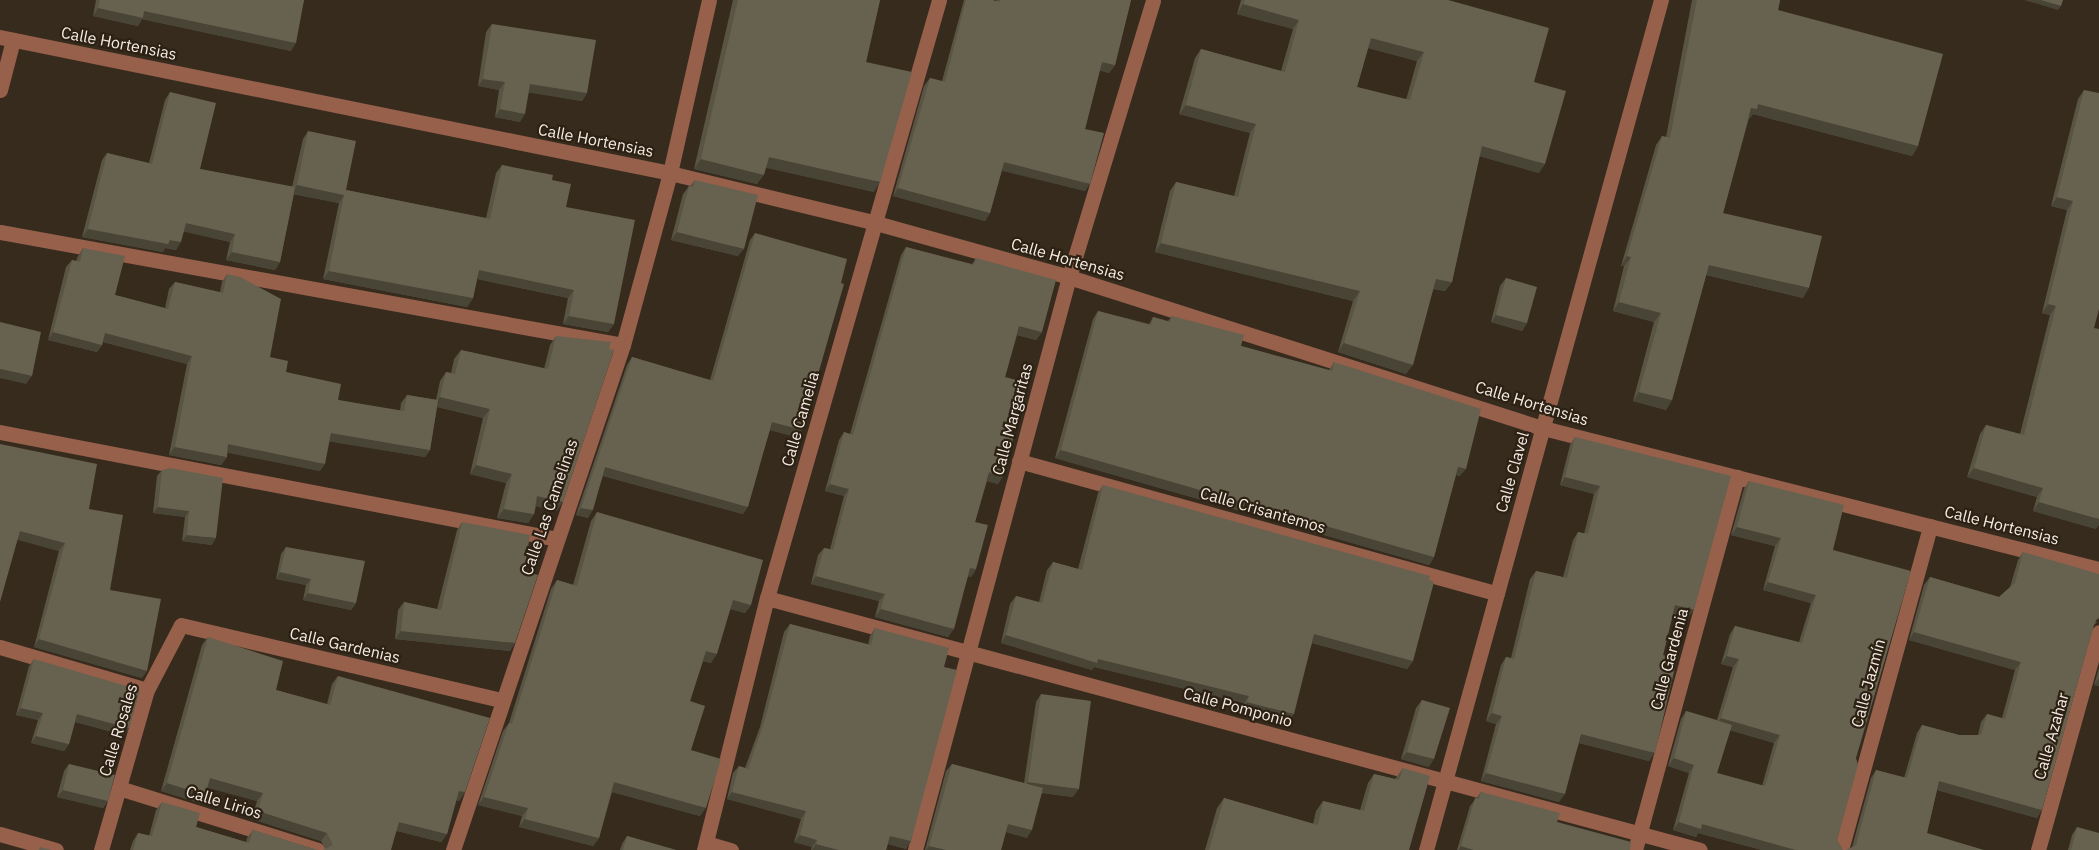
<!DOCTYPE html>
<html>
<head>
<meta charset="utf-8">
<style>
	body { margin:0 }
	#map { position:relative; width:2099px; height:850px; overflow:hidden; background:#372b1e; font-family:"IBM Plex Sans",sans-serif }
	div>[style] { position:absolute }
	.minor>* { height:15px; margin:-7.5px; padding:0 7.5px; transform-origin:7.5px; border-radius:7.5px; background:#96604b }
	.wall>* { inset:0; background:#595444 }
	.shaded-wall>* { inset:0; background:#484537 }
	.building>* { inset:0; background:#67624f }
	span { translate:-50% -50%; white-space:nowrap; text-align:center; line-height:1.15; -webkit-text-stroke:4.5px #2d2114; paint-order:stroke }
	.street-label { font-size:16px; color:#f4ebe3 }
</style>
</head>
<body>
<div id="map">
	<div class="minor">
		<i style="left:0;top:37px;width:684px;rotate:11.47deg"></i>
		<i style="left:670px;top:173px;width:212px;rotate:13.6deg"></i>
		<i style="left:876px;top:223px;width:200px;rotate:15.6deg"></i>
		<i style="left:1069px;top:277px;width:497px;rotate:17.7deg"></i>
		<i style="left:1543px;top:428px;width:574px;rotate:14.23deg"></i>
		<i style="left:0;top:90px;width:52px;rotate:-75.4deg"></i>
		<i style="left:0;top:232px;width:633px;rotate:10.28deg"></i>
		<i style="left:0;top:432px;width:567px;rotate:10.87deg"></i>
		<i style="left:1019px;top:461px;width:496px;rotate:15.5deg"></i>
		<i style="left:767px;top:598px;width:966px;rotate:15.11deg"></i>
		<i style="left:0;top:647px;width:153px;rotate:16.3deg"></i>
		<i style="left:119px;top:788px;width:208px;rotate:17.3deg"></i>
		<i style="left:0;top:834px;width:58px;rotate:15.9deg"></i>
		<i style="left:706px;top:843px;width:26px;rotate:16deg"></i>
		<i style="left:101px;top:850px;width:166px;rotate:-74deg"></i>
		<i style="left:147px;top:690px;width:73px;rotate:-62.4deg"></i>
		<i style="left:181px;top:625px;width:329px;rotate:13.2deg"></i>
		<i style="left:453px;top:850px;width:533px;rotate:-71.4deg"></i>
		<i style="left:623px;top:345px;width:178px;rotate:-74.7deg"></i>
		<i style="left:670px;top:173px;width:177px;rotate:-77.3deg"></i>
		<i style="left:704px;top:850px;width:260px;rotate:-76deg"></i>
		<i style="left:767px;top:598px;width:622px;rotate:-73.95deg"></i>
		<i style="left:915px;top:850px;width:593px;rotate:-74.96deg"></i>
		<i style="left:1069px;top:277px;width:289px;rotate:-73.1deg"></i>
		<i style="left:1426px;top:850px;width:882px;rotate:-74.55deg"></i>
		<i style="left:1635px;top:850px;width:387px;rotate:-74.7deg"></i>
		<i style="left:1841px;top:850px;width:336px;rotate:-74.6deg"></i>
		<i style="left:2038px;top:850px;width:226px;rotate:-74.4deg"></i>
	</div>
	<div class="wall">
		<i style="clip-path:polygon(96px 0,304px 0,291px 51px,142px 19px,138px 26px,93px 16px)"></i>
		<i style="clip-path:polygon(733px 0,880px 0,866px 62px,874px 192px,766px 167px,757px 184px,694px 169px)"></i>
		<i style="clip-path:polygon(964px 0,992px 0,996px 1px,997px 0,1131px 0,1115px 65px,1109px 73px,1100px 70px,1085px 129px,1085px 191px,1002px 170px,990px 213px,985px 221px,893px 196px,924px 86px,930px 78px,942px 81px)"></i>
		<i style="clip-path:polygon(evenodd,1241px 0,1448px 0,1534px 82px,1539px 173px,1479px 156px,1452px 282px,1445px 291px,1433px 289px,1406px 374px,1338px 352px,1353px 301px,1155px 252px,1170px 191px,1176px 182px,1234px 196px,1250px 133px,1179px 114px,1195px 58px,1201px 49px,1281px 71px,1293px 29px,1237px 14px,1241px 0,1368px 48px,1417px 61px,1406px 100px,1357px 87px,1368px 48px)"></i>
		<i style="clip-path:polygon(1692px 0,1780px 0,1778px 10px,1918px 146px,1912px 156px,1753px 114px,1750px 118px,1749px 118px,1723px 213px,1803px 298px,1706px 275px,1672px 400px,1666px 410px,1633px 401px,1654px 322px,1613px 311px,1624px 266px,1621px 266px,1656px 145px,1662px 136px,1666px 137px)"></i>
		<i style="clip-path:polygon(492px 24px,587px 93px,582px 101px,529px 92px,520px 122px,495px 117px,499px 90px,478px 86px,486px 32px)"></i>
		<i style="clip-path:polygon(2084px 90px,2094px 328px,2096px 529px,2033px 511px,2037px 497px,1967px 477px,1980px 434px,1986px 425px,2020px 434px,2050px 315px,2042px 313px,2067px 210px,2051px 206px,2078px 99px)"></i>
		<i style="clip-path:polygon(170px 92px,200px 169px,292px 187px,303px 139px,308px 131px,346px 190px,486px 218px,496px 173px,502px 165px,552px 180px,566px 207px,614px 324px,608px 332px,563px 324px,568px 298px,477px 279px,473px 298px,467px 307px,323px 279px,339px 203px,294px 194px,280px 262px,275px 270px,226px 260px,230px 242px,184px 231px,176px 250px,165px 248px,163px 252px,82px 237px,102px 160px,107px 153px,149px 163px,165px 100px)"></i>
		<i style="clip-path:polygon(695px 180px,738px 256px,671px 240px,683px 194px,689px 186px,690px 186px)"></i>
		<i style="clip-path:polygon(755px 233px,796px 437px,770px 430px,743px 514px,603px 476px,588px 518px,576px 515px,627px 365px,632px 357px,710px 380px,750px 240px)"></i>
		<i style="clip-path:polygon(906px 247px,972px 264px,976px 258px,1042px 332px,1036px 340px,1017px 335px,1005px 377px,1003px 476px,998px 484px,987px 481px,975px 522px,976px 569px,971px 577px,968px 576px,948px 637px,875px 617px,879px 601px,811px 584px,818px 555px,824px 548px,830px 549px,844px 496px,825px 491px,839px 440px,844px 432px,850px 434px,901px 255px)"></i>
		<i style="clip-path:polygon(83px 248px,115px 295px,165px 308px,169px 289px,175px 282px,220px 292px,222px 282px,227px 274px,270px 357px,286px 372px,338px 400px,400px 411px,401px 403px,407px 395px,436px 400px,440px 381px,446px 372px,451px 373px,454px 359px,461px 350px,544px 369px,550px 345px,556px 336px,557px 511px,536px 506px,534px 514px,528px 523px,497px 518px,506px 483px,470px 474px,483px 418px,437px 407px,430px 450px,425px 457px,329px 441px,320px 471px,227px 452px,227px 457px,221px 465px,169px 455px,187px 364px,103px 342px,102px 345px,97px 352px,48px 340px,66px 267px,72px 260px,76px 261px,78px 256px)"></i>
		<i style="clip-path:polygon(1506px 278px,1527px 323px,1522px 331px,1491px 322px,1500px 286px)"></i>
		<i style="clip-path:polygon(1098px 311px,1149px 324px,1153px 317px,1168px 321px,1172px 316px,1241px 346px,1329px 370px,1334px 362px,1460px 476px,1456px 475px,1434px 557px,1429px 565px,1055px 458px,1093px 319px)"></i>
		<i style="clip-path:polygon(1575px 437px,1688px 618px,1673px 614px,1663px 655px,1649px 761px,1579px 743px,1559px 802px,1481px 781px,1496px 724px,1486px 721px,1501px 665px,1506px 657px,1511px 658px,1530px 579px,1536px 571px,1563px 577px,1573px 540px,1578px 532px,1584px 534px,1594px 494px,1560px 485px,1570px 445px)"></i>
		<i style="clip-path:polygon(0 444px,89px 509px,110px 590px,142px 678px,34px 647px,59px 551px,17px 539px)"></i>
		<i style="clip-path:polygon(162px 470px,212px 545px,182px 541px,185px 517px,153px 513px,157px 476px)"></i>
		<i style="clip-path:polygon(evenodd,1749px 481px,1833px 550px,1856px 758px,1837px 840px,1843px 850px,1762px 850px,1698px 833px,1696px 837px,1673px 830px,1689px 773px,1668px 766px,1681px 719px,1686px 711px,1717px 720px,1733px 667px,1721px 664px,1730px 634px,1735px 626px,1799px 642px,1811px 603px,1763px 590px,1775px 546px,1731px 535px,1744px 489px,1749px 481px,1730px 730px,1774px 743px,1762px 786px,1717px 773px,1730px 730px)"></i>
		<i style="clip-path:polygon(1103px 485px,1413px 661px,1407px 669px,1312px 643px,1288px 722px,1242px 710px,1244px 703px,1094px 667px,1092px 670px,1001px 643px,1010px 604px,1016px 596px,1039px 602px,1047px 570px,1053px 562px,1078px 569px,1098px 493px)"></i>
		<i style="clip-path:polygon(597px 512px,751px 605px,745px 613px,730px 609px,711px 663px,703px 661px,690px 701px,691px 750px,700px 816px,612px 792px,599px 838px,593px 846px,519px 827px,522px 816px,478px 805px,503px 731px,509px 723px,551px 589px,557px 580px,573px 585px,591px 521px)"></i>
		<i style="clip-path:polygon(462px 522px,510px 651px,395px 639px,398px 610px,404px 602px,437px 609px,457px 530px)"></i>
		<i style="clip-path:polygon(286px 547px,356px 603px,351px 610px,303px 600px,306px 585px,276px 579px,281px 554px)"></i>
		<i style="clip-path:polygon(2023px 552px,2097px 622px,2094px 625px,2037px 818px,1937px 790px,1927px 833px,1852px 847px,1871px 778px,1876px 770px,1904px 778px,1917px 733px,1922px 725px,1959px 735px,1978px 735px,1981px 722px,1987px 714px,2002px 718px,2015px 670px,1909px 640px,1924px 585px,1930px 577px,1999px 597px,2010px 587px,2018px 560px)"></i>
		<i style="clip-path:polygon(790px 624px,868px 645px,870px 636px,875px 628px,944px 667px,911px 841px,906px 849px,888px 844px,886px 850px,811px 850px,812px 847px,794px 842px,801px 819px,727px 799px,733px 773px,739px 766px,745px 768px,760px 727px,784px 632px)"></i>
		<i style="clip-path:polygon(208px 637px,276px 690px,327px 704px,332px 684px,338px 676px,465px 792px,459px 801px,456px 800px,447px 834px,441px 842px,397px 831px,325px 849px,321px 841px,252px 819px,257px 801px,207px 787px,200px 803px,161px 791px,202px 645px)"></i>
		<i style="clip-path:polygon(34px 659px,129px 728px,124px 735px,75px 722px,69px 744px,64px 751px,31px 743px,38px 720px,16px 715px,29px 666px)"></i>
		<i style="clip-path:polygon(2099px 668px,2099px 686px,2094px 685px)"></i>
		<i style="clip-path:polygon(1041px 694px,1073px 797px,1042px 793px,1027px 838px,1006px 832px,1001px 850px,925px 850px,946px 771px,952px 764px,1024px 783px,1036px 702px)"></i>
		<i style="clip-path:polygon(1422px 700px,1429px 767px,1401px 759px,1416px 708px)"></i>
		<i style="clip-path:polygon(69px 764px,108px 801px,103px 808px,57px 797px,64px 771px)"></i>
		<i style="clip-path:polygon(1403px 768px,1409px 850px,1205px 850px,1217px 808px,1224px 798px,1313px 824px,1316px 811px,1323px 801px,1360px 810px,1368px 783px,1374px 774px,1395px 779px)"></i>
		<i style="clip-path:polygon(1481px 792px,1557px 822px,1630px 850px,1457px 850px,1470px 806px)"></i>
		<i style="clip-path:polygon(162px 802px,196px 827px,246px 842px,247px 838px,253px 830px,317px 850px,130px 850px,133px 841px,138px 833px,149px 836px,156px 810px)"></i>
		<i style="clip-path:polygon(2077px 827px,2099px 850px,2068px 850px,2072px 835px)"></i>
		<i style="clip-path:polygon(627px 836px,676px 850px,620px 850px,622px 844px)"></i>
	</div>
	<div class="shaded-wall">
		<i style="clip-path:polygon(2024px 0,2040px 0,2061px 6px,2058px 10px)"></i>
		<i style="clip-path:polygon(1243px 4px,1299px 20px,1293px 29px,1237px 14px)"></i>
		<i style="clip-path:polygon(98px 8px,144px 11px,296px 43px,291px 51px,142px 19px,138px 26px,93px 16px)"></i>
		<i style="clip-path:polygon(1371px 38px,1424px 52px,1417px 61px,1365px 47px)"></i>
		<i style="clip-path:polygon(1102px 62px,1115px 65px,1109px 73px,1097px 70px)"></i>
		<i style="clip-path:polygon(483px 79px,505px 82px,499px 90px,478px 86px)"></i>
		<i style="clip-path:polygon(530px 84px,587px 93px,582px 101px,525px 92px)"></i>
		<i style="clip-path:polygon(1758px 104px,1918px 146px,1912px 156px,1753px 114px,1750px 118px,1745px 117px,1751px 108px)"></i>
		<i style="clip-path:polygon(1186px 105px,1256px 124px,1250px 133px,1179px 114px)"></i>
		<i style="clip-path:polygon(500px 109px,525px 114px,520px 122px,495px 117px)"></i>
		<i style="clip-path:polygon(1482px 146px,1545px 164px,1539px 173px,1475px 155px)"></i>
		<i style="clip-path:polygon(769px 157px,880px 182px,874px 192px,762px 167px)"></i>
		<i style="clip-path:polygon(701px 159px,764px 175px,757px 184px,694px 169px)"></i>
		<i style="clip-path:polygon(1004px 162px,1090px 184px,1085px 191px,999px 170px)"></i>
		<i style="clip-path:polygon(297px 185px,344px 195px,339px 203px,291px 194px)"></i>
		<i style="clip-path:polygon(898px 188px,990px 213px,985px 221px,893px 196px)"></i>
		<i style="clip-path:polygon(2057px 197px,2073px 201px,2067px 210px,2051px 206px)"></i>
		<i style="clip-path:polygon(186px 223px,235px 234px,230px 242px,181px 231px)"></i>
		<i style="clip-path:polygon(88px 229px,170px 240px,181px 242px,176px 250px,165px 248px,163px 252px,82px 237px)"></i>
		<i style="clip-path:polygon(677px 232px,744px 249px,738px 256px,671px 240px)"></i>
		<i style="clip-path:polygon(1161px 243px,1360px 291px,1353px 301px,1155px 252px)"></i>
		<i style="clip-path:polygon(232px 252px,280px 262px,275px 270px,226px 260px)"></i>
		<i style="clip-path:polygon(1627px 256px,1631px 257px,1624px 266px,1621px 266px)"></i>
		<i style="clip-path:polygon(1709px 265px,1809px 288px,1803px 298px,1703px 274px)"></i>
		<i style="clip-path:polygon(479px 270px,574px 290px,568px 298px,473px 278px)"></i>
		<i style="clip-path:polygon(329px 271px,473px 298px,467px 307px,323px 279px)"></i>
		<i style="clip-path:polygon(1436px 279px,1452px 282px,1445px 291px,1430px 288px)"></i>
		<i style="clip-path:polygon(1619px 302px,1661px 313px,1654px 322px,1613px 311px)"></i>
		<i style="clip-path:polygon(2048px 304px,2056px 306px,2050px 315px,2042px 313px)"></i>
		<i style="clip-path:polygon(1496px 315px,1527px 323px,1522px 331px,1491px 322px)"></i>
		<i style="clip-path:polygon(569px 316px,614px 324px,608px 332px,563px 324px)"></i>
		<i style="clip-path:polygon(1019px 326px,1042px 332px,1036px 340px,1013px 334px)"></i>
		<i style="clip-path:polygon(53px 332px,102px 345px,97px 352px,48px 340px)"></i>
		<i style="clip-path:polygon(105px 333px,192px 356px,187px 364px,100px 341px)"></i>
		<i style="clip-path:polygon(1344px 343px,1413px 365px,1406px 374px,1338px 352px)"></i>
		<i style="clip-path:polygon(0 369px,32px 376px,26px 384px,0 378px)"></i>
		<i style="clip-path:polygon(1639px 392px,1672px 400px,1666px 410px,1633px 401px)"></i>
		<i style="clip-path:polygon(440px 397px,490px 409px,483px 418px,434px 406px)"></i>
		<i style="clip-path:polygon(772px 422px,802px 430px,796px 437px,767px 429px)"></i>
		<i style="clip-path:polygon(331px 433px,430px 450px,425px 457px,326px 441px)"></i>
		<i style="clip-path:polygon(228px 444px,325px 464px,320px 471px,223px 452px)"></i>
		<i style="clip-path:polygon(175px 447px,227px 457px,221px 465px,169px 455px)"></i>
		<i style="clip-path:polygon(1061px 450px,1434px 557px,1429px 565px,1055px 458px)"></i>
		<i style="clip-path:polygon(476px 465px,512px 474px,506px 483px,470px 474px)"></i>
		<i style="clip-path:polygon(605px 467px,748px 507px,743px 514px,600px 475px)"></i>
		<i style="clip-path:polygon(1458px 467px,1466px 469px,1460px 476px,1453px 474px)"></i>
		<i style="clip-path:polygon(1974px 468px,2043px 488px,2037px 497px,1967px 477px)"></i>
		<i style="clip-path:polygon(989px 472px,1003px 476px,998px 484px,984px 480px)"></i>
		<i style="clip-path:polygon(1565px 477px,1600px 486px,1594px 494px,1560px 485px)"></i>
		<i style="clip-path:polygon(830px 484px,849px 489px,844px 496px,825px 491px)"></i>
		<i style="clip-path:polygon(537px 496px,563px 502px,557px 511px,531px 505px)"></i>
		<i style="clip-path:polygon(2039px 502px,2099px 519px,2099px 525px,2096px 529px,2033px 511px)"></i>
		<i style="clip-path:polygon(158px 507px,189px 511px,185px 517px,153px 513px)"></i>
		<i style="clip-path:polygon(581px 508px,593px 510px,588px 518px,576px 515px)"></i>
		<i style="clip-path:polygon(504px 509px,534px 514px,528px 523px,497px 518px)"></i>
		<i style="clip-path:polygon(1737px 527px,1781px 538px,1775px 546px,1731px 535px)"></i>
		<i style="clip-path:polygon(20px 531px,65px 543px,59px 551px,14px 539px)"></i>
		<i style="clip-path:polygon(187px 535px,216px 538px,212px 545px,182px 541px)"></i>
		<i style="clip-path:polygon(970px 568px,976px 569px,971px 577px,964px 575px)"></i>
		<i style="clip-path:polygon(280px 572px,311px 579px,306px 585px,276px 579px)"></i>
		<i style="clip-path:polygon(816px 576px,885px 594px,879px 601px,811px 584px)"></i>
		<i style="clip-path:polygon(1768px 582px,1816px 595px,1811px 603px,1763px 590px)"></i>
		<i style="clip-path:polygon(308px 593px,356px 603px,351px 610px,303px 600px)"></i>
		<i style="clip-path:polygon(733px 600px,751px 605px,745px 613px,726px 608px)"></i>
		<i style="clip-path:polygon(1675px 605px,1694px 610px,1688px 618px,1670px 613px)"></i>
		<i style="clip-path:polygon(881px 609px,954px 629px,948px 637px,875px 617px)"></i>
		<i style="clip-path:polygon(401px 631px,515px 643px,510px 651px,395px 639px)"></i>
		<i style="clip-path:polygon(1914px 632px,2021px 662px,2015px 670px,1909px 640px)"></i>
		<i style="clip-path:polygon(1314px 634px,1413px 661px,1407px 669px,1309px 642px)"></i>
		<i style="clip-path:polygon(1006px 635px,1249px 696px,1244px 703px,1094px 667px,1092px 670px,1001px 643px)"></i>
		<i style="clip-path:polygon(39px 639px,147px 671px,142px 678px,34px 647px)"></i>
		<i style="clip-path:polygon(706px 651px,717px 654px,711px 663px,699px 660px)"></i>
		<i style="clip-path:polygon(1727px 656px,1739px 659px,1733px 667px,1721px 664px)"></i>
		<i style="clip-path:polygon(2099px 678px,2099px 686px,2094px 685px)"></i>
		<i style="clip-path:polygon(1247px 702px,1294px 714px,1288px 722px,1242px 710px)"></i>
		<i style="clip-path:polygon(21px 708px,43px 713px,38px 720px,16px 715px)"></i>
		<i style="clip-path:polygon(1492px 713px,1502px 716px,1496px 724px,1486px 721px)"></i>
		<i style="clip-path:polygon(77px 714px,129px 728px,124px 735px,72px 721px)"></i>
		<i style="clip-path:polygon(1721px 718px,1780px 735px,1774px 743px,1715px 726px)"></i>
		<i style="clip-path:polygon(1581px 734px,1655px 753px,1649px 761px,1576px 742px)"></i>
		<i style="clip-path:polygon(36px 736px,69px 744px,64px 751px,31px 743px)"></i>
		<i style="clip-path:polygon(1407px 752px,1434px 759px,1429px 767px,1401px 759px)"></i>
		<i style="clip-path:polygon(1674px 758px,1694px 765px,1689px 773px,1668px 766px)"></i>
		<i style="clip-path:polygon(1486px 773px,1565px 794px,1559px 802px,1481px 781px)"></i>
		<i style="clip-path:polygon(210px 778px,263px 793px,257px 801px,204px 787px)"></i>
		<i style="clip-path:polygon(1939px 781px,2042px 810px,2037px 818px,1934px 789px)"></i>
		<i style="clip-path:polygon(614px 782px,706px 808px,700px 816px,608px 791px)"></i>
		<i style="clip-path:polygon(1028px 782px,1079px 789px,1073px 797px,1023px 790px)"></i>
		<i style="clip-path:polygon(167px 783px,205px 795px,200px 803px,161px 791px)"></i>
		<i style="clip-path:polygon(63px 790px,108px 801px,103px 808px,57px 797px)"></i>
		<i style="clip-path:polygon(459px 791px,465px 792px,459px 801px,453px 799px)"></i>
		<i style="clip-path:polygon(732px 792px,806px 811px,801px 819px,727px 799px)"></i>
		<i style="clip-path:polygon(484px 797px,528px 808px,522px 816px,478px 805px)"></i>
		<i style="clip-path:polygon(258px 811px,327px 833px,321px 841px,252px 819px)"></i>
		<i style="clip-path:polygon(525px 819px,599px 838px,593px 846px,519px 827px)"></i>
		<i style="clip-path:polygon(399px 822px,447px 834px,441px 842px,393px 830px)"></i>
		<i style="clip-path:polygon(1679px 822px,1702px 824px,1796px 850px,1762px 850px,1698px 833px,1696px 837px,1673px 830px)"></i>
		<i style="clip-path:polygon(1008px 824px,1032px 830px,1027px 838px,1003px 831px)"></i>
		<i style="clip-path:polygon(800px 835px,817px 840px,812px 847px,794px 842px)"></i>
		<i style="clip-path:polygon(890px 836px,911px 841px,906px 849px,885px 843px)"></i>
		<i style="clip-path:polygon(816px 844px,839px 850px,812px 850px)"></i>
		<i style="clip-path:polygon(929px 846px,947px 850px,926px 850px)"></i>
		<i style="clip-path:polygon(1461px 846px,1474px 850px,1459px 850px)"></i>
	</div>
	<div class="building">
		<i style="clip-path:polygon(100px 0,304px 0,296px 43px,144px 11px,143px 18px,98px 8px)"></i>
		<i style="clip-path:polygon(738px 0,880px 0,866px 62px,912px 72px,880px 182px,769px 157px,764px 175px,701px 159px)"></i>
		<i style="clip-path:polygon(966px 0,992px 0,1000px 2px,1000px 0,1131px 0,1115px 65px,1102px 62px,1085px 129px,1104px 133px,1090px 184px,1004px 162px,990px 213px,898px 188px,930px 78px,945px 82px)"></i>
		<i style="clip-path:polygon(evenodd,1245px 0,1448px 0,1549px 28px,1534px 82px,1566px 91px,1545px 164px,1482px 146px,1452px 282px,1436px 279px,1413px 365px,1344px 343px,1360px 291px,1161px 243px,1176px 182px,1238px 197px,1256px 124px,1186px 105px,1201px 49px,1285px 72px,1299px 20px,1243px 4px,1245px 0,1371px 38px,1424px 52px,1410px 100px,1357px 87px,1371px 38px)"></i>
		<i style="clip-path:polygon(1697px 0,1780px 0,1778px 10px,1943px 54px,1918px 146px,1758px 104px,1757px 109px,1751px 108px,1723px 213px,1822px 236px,1809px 288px,1709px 265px,1672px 400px,1639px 392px,1661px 313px,1619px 302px,1631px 257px,1627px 256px,1662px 136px,1670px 138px)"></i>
		<i style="clip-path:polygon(2040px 0,2063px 0,2061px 6px)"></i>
		<i style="clip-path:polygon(492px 24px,596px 40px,587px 93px,530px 84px,525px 114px,500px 109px,505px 82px,483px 79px)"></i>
		<i style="clip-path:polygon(2084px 90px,2099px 93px,2099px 309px,2094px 328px,2099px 329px,2099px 519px,2039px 502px,2043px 488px,1974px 468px,1986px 425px,2024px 435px,2056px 306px,2048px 304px,2073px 201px,2057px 197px)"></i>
		<i style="clip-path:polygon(170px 92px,216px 103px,200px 169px,295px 187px,280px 262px,232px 252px,235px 234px,186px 223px,181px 242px,170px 240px,168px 244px,88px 229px,107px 153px,152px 164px)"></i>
		<i style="clip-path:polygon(308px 131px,356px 141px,346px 190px,490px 219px,502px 165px,553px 175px,552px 180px,571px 184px,566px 207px,635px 220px,614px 324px,569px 316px,574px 290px,479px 270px,473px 298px,329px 271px,344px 195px,297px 185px)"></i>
		<i style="clip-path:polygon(695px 180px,758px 195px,744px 249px,677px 232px,689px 186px,693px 187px)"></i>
		<i style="clip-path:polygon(755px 233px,847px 259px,841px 283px,844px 284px,802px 430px,772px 422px,748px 507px,605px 467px,593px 510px,581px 508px,632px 357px,713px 381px)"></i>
		<i style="clip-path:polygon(906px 247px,974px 265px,976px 258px,1056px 280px,1042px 332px,1019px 326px,1005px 377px,1028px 383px,1003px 476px,989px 472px,975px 522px,988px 525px,976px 569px,970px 568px,954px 629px,881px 609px,885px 594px,816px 576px,824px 548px,833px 550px,849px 489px,830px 484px,844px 432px,853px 435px)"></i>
		<i style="clip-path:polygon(83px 248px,125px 256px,115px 295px,168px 309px,175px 282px,223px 293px,227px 274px,240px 277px,281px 299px,270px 357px,288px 361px,286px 372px,341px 384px,338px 400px,404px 411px,407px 395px,438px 400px,430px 450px,331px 433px,325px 464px,228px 444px,227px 457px,175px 447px,192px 356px,105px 333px,102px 345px,53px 332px,72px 260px,80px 262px)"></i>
		<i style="clip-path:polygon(1506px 278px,1537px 287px,1527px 323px,1496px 315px)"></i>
		<i style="clip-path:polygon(1098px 311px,1151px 325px,1153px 317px,1170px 322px,1172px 316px,1244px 335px,1241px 346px,1332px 371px,1334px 362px,1481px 409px,1466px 469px,1458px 467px,1434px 557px,1061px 450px)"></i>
		<i style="clip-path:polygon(0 322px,41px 332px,32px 376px,0 369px)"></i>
		<i style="clip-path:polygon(556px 336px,611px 342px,609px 349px,614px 350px,563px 502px,537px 496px,534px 514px,504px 509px,512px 474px,476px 465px,490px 409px,440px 397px,446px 372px,455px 374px,461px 350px,548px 369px)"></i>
		<i style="clip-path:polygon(1575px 437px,1731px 476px,1694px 610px,1675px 605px,1663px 655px,1677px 659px,1655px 753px,1581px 734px,1565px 794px,1486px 773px,1502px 716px,1492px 713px,1506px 657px,1514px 659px,1536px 571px,1567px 578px,1578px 532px,1588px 534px,1600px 486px,1565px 477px)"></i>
		<i style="clip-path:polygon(0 444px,97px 464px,89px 509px,123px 515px,110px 590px,161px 599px,147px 671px,39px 639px,65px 543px,20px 531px,0 602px)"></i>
		<i style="clip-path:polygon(170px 468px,223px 478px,216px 538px,187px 535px,189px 511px,158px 507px,162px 470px)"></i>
		<i style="clip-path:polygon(1749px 481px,1844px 505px,1833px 550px,1911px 571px,1856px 758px,1858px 765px,1837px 840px,1843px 850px,1796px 850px,1702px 824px,1701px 829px,1679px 822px,1694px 765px,1674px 758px,1686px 711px,1732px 725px,1717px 773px,1765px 786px,1780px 735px,1721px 718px,1739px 659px,1727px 656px,1735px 626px,1802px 643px,1816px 595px,1768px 582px,1781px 538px,1737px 527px)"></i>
		<i style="clip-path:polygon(1103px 485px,1430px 576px,1429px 580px,1434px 582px,1413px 661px,1314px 634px,1294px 714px,1247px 702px,1249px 696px,1098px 659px,1097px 663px,1006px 635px,1016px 596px,1042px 603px,1053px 562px,1082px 570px)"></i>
		<i style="clip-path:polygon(597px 512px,763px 560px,751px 605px,733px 600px,717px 654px,706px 651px,690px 701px,705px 706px,691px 750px,721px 759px,706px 808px,614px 782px,599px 838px,525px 819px,528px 808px,484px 797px,509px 723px,512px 724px,557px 580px,577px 586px)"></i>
		<i style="clip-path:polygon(462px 522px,530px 535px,524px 571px,538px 575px,515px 643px,401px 631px,404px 602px,441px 610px)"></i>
		<i style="clip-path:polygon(286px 547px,365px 561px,356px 603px,308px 593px,311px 579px,280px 572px)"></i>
		<i style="clip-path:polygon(2023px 552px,2099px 574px,2099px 618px,2095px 621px,2042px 810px,1939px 781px,1927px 833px,1984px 850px,1846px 850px,1856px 845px,1876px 770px,1907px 778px,1922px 725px,1959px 735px,1981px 735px,1987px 714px,2005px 719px,2021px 662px,1914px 632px,1930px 577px,1999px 597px,2015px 583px)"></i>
		<i style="clip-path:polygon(790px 624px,871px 645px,875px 628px,949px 648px,944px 667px,957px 670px,911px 841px,890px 836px,886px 850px,839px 850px,816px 844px,817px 840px,800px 835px,806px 811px,732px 792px,739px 766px,748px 769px,765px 719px)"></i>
		<i style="clip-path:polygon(208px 637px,283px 661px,276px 690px,330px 705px,338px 676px,490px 718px,465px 792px,459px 791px,447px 834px,399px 822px,391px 850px,323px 850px,333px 845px,327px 833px,258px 811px,263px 793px,210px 778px,205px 795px,167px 783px)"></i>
		<i style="clip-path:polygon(34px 659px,140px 690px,129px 728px,77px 714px,69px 744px,36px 736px,43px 713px,21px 708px)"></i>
		<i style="clip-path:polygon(1041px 694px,1091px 701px,1079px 789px,1028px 782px)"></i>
		<i style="clip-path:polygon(1422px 700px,1450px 708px,1434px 759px,1407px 752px)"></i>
		<i style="clip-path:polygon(69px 764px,115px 775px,108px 801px,63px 790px)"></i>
		<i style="clip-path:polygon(952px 764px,1043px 788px,1032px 830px,1008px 824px,1001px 850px,947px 850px,929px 846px)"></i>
		<i style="clip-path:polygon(1403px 768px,1430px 776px,1409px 850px,1209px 850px,1224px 798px,1318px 825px,1323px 801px,1364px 811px,1374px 774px,1399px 780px)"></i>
		<i style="clip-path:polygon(1481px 792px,1560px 813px,1557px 822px,1631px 842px,1630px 850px,1474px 850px,1461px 846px,1475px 798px,1479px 799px)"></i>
		<i style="clip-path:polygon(162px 802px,200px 813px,196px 827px,249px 843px,253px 830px,317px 850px,133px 850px,138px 833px,152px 836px)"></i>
		<i style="clip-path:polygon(2077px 827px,2099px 833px,2099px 850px,2071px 850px)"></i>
		<i style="clip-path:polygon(627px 836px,676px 850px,623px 850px)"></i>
		<i style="clip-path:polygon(40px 847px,52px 850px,39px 850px)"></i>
	</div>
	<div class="street-label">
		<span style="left:119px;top:43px;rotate:11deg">Calle Hortensias</span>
		<span style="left:596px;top:140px;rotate:11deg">Calle Hortensias</span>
		<span style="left:1068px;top:259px;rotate:16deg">Calle Hortensias</span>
		<span style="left:1532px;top:403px;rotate:17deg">Calle Hortensias</span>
		<span style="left:800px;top:419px;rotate:-74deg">Calle Camelia</span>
		<span style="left:1012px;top:419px;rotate:-75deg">Calle Margaritas</span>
		<span style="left:1512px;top:472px;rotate:-74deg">Calle Clavel</span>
		<span style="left:549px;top:507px;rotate:-71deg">Calle Las Camelinas</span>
		<span style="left:1263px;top:510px;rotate:16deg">Calle Crisantemos</span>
		<span style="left:2002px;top:525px;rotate:14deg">Calle Hortensias</span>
		<span style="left:345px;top:645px;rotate:13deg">Calle Gardenias</span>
		<span style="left:1669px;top:659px;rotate:-75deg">Calle Gardenia</span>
		<span style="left:1868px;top:683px;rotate:-75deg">Calle Jazmín</span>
		<span style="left:1238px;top:707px;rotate:15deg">Calle Pomponio</span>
		<span style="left:118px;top:730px;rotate:-73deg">Calle Rosales</span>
		<span style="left:2051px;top:736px;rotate:-74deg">Calle Azahar</span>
		<span style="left:224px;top:802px;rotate:17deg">Calle Lirios</span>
	</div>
</div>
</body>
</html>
